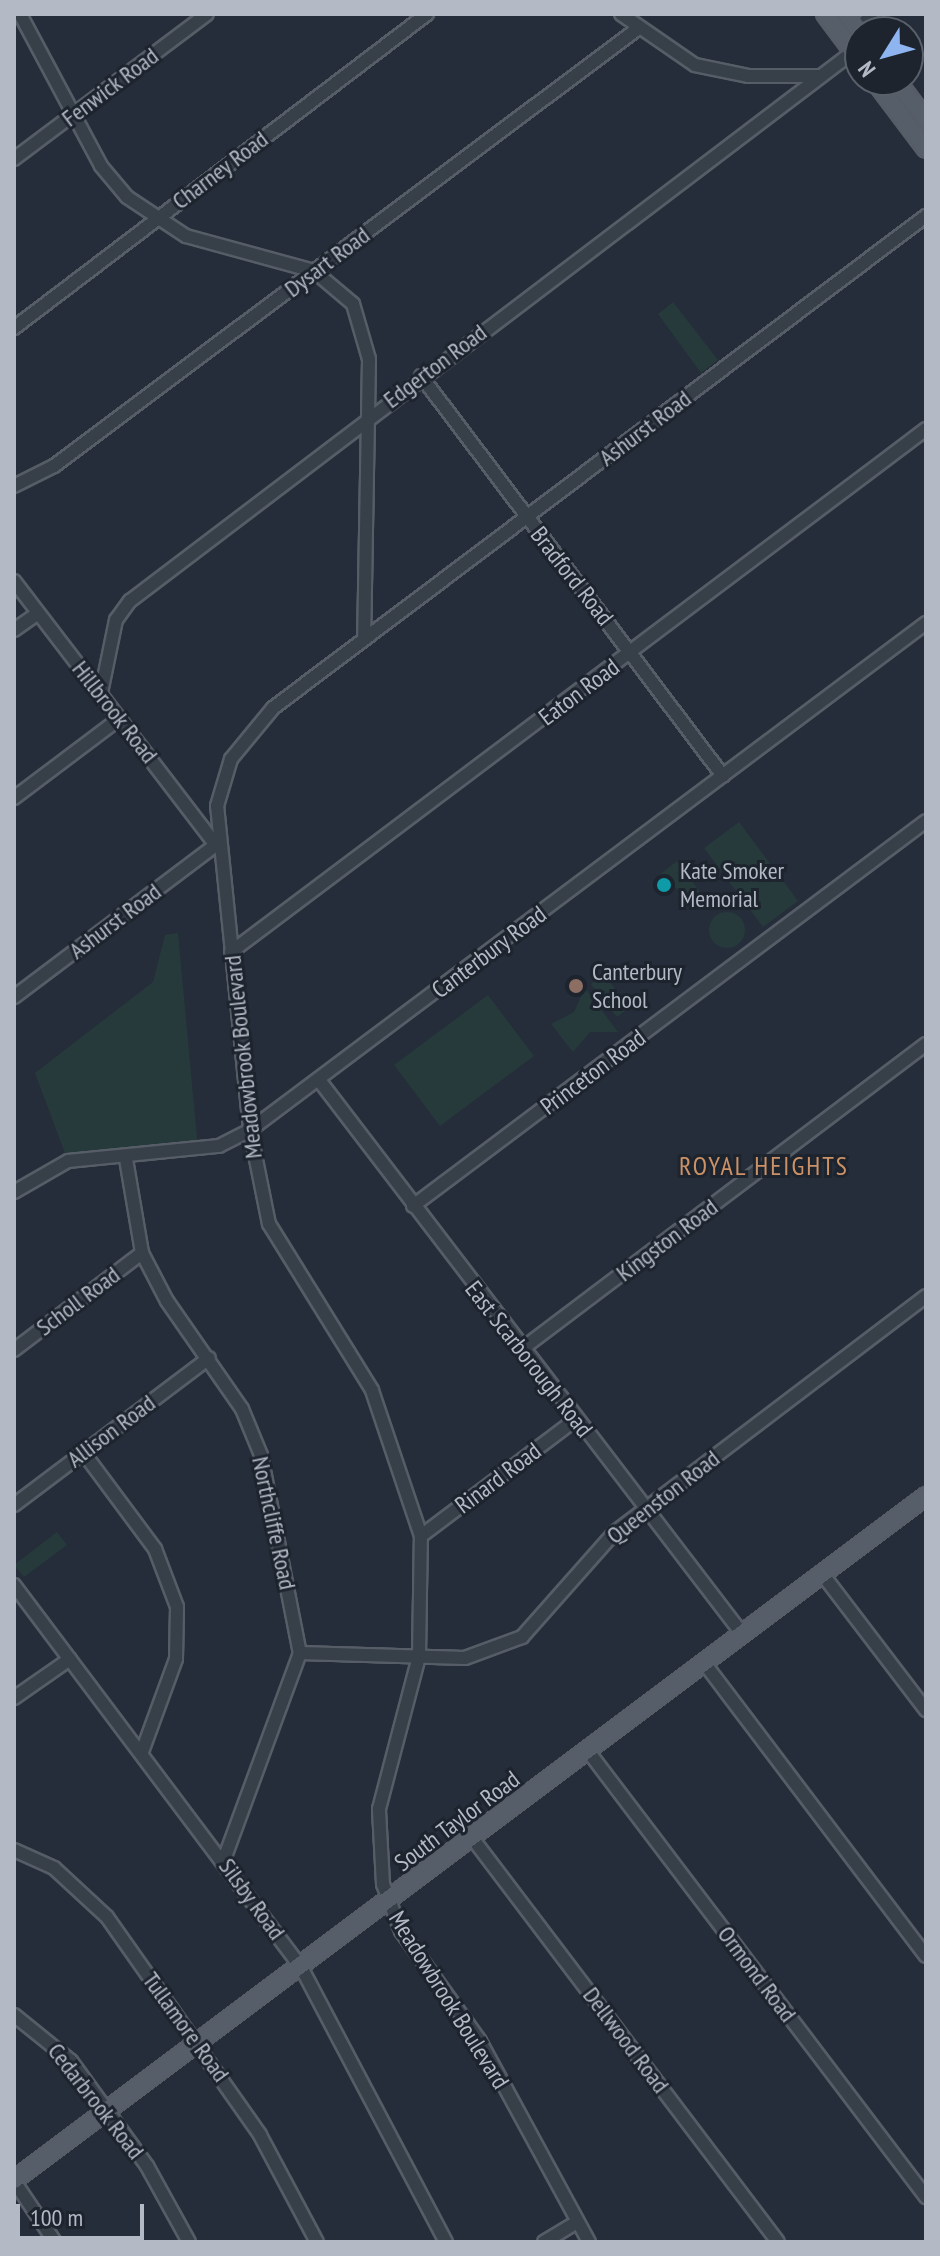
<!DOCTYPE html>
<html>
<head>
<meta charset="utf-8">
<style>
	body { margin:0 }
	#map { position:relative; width:940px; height:2256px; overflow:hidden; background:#242d39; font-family:"PT Sans Narrow",sans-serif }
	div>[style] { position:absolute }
	.green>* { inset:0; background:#273a3b }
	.round { border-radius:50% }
	.roads { filter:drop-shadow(2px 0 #565d67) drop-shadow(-2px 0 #565d67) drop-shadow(0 2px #565d67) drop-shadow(0 -2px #565d67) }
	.minor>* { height:12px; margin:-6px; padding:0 6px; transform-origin:6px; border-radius:6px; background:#373f49 }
	.major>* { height:16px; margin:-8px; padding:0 8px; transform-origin:8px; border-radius:8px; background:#565e69 }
	.dots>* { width:22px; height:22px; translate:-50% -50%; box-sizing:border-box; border:4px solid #1d242e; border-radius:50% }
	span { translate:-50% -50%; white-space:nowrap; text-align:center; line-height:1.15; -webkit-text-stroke:6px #1d242e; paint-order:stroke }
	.street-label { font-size:24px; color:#b3bac5 }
	.poi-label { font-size:24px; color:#b3bac5 }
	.left { translate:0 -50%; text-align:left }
	.neighbourhood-label { font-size:26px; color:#cb9268; letter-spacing:2px }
	.frame { position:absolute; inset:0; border:16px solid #b3bac5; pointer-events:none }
	.north { position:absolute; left:844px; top:16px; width:80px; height:80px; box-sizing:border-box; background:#1d242e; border:2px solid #59606a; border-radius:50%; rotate:233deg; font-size:22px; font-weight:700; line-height:32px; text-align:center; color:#b3bac5 }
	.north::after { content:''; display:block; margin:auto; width:28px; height:36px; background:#8eb5ef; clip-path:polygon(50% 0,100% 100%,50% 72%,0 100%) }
	.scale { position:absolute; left:16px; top:2204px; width:128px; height:36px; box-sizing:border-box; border:4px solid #b3bac5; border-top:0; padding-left:10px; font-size:24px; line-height:28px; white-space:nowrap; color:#b3bac5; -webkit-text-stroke:6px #1d242e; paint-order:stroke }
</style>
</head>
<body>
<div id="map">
	<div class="green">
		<i style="clip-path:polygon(673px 302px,718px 360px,701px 373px,658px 314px)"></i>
		<i style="clip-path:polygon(739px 822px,798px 901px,763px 927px,704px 848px)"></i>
		<i style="clip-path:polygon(677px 861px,703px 896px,696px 902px,658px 876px)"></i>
		<i class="round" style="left:709px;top:912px;width:36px;height:36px"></i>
		<i style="clip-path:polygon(178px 933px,198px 1149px,68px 1161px,35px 1073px,153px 982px,165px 935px)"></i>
		<i style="clip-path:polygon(604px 974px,629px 1008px,617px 1017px,591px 984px)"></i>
		<i style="clip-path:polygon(585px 988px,618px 1032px,590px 1032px,573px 1052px,551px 1024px,574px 1012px)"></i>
		<i style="clip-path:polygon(488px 995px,534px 1056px,440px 1126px,394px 1065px)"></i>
		<i style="clip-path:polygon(57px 1532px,67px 1545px,24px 1577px,14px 1565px)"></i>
	</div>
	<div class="roads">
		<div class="minor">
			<i style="left:20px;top:14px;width:172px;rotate:61.9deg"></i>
			<i style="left:101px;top:166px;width:40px;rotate:50deg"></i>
			<i style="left:127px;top:197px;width:71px;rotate:33.5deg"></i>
			<i style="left:186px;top:236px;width:133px;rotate:15.3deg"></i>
			<i style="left:314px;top:271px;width:51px;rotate:40.2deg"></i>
			<i style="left:353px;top:304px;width:57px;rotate:73.8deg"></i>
			<i style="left:369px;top:359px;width:280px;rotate:91deg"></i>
			<i style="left:621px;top:14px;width:90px;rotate:34.6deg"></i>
			<i style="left:695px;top:65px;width:54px;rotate:11.7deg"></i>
			<i style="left:748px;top:76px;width:73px"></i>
			<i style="left:858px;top:30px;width:21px;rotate:-49deg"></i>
			<i style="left:14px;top:159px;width:241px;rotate:-36.9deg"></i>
			<i style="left:14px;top:328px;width:519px;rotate:-37.25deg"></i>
			<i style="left:421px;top:376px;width:501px;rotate:52.95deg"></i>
			<i style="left:14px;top:486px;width:45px;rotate:-26.6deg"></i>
			<i style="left:54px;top:466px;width:727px;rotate:-36.84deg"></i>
			<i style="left:14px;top:581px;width:332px;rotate:52.6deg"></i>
			<i style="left:14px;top:630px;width:29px;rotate:-35deg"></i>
			<i style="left:101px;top:693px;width:75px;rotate:-78.4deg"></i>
			<i style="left:116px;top:620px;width:24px;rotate:-54deg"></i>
			<i style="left:130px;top:601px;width:908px;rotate:-37.21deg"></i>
			<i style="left:14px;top:798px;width:133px;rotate:-37deg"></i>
			<i style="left:231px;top:952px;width:870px;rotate:-36.96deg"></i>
			<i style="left:14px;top:997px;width:253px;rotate:-37deg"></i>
			<i style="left:319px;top:1080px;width:698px;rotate:52.62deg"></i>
			<i style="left:126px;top:1159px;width:95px;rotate:80.3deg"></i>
			<i style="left:142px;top:1253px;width:54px;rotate:62.5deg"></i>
			<i style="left:167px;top:1301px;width:131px;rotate:55.2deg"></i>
			<i style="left:242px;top:1409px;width:50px;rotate:67.6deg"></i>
			<i style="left:261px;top:1455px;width:202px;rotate:78.9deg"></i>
			<i style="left:300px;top:1653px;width:221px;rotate:110.2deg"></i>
			<i style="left:14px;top:1192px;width:62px;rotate:-29.9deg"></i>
			<i style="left:68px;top:1161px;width:152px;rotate:-5.7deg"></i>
			<i style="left:219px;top:1146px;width:35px;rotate:-27deg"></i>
			<i style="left:250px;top:1130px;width:845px;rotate:-36.87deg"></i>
			<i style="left:413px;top:1206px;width:641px;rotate:-36.89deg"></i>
			<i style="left:522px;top:1349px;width:506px;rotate:-37.05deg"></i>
			<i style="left:14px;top:1350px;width:161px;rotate:-37.2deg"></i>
			<i style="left:83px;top:1452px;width:121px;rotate:53.4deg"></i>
			<i style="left:155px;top:1549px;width:62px;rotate:69.2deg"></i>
			<i style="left:177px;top:1607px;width:52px;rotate:91.1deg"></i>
			<i style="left:176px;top:1659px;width:99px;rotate:110.1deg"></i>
			<i style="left:14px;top:1505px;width:244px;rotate:-37deg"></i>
			<i style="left:421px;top:1536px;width:194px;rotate:-37deg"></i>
			<i style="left:823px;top:1575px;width:170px;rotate:52.7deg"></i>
			<i style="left:14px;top:1585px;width:480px;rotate:53.1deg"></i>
			<i style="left:302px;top:1969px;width:309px;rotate:62.2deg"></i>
			<i style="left:300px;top:1653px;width:165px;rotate:1.7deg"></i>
			<i style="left:465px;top:1658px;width:61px;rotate:-20.2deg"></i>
			<i style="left:522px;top:1637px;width:139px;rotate:-48.5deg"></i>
			<i style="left:614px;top:1533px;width:392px;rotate:-37.2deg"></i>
			<i style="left:705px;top:1664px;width:366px;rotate:52.9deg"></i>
			<i style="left:14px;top:1698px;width:68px;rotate:-34.9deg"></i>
			<i style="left:588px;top:1751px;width:560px;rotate:52.84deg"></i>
			<i style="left:473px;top:1839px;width:505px;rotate:52.88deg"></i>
			<i style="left:14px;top:1850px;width:44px;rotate:24.2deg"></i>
			<i style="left:54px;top:1868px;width:72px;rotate:42.8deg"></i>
			<i style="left:107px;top:1917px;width:266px;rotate:54.9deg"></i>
			<i style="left:260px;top:2135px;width:121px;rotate:62deg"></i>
			<i style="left:14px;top:2015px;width:73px;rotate:38.9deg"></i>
			<i style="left:71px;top:2061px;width:130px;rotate:54.1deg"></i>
			<i style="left:147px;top:2166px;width:87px;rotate:61.1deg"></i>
			<i style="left:14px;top:2181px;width:73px;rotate:56.1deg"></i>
			<i style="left:544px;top:2242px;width:37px;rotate:-31deg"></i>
			<i style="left:589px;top:2242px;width:229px;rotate:-118.5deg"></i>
			<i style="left:480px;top:2041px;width:135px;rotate:-125.7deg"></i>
			<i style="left:401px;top:1931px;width:50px;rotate:-111deg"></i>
			<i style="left:383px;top:1884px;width:75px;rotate:-93.1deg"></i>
			<i style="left:379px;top:1809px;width:157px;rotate:-75.3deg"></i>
			<i style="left:419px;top:1657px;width:121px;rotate:-89.1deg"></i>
			<i style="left:421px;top:1536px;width:154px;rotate:-108.6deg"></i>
			<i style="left:372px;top:1390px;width:195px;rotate:-121.8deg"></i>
			<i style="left:269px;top:1224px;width:96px;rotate:-101.4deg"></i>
			<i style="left:250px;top:1130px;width:326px;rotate:-95.8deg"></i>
			<i style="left:217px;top:806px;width:49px;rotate:-73.4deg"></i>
			<i style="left:231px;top:759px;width:66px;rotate:-50.5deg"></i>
			<i style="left:273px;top:708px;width:818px;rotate:-37deg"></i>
		</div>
		<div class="major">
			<i style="left:825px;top:14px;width:59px;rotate:53.3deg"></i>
			<i style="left:847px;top:14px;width:22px;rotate:54deg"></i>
			<i style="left:874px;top:80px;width:86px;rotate:53deg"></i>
			<i style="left:896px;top:80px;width:50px;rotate:53.1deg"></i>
			<i style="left:14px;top:2180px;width:1140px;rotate:-36.87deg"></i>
		</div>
	</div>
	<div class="dots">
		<i style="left:664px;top:885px;background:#0f9aa8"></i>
		<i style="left:576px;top:986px;background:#8d6e63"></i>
	</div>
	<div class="street-label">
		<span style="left:110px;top:87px;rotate:-37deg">Fenwick Road</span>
		<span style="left:220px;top:170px;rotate:-37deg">Charney Road</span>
		<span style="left:327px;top:262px;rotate:-37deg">Dysart Road</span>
		<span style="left:435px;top:366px;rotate:-37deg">Edgerton Road</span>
		<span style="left:645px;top:428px;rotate:-37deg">Ashurst Road</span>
		<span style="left:572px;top:576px;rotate:52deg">Bradford Road</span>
		<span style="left:579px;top:692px;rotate:-37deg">Eaton Road</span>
		<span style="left:115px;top:712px;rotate:52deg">Hillbrook Road</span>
		<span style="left:115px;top:921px;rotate:-37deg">Ashurst Road</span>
		<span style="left:489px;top:952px;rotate:-37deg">Canterbury Road</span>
		<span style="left:243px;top:1057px;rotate:-96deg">Meadowbrook Boulevard</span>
		<span style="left:593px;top:1072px;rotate:-37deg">Princeton Road</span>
		<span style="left:667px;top:1240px;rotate:-37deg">Kingston Road</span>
		<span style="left:78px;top:1301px;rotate:-37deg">Scholl Road</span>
		<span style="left:529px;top:1359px;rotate:52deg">East Scarborough Road</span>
		<span style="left:111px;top:1431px;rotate:-37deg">Allison Road</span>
		<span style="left:498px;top:1478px;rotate:-37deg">Rinard Road</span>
		<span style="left:663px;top:1497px;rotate:-38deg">Queenston Road</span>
		<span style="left:274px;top:1523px;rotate:78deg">Northcliffe Road</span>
		<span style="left:457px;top:1821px;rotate:-37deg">South Taylor Road</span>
		<span style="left:252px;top:1899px;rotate:54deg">Silsby Road</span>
		<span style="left:757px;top:1974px;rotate:53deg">Ormond Road</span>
		<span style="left:449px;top:2000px;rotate:58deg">Meadowbrook Boulevard</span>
		<span style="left:186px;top:2027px;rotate:54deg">Tullamore Road</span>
		<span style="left:626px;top:2040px;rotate:53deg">Dellwood Road</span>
		<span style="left:96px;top:2101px;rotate:52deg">Cedarbrook Road</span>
	</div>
	<div class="poi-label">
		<span class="left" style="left:680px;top:885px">Kate Smoker<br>Memorial</span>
		<span class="left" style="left:592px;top:986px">Canterbury<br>School</span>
	</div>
	<div class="neighbourhood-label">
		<span style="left:764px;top:1166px">ROYAL HEIGHTS</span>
	</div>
	<div class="frame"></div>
	<div class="north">N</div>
	<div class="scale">100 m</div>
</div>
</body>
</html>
